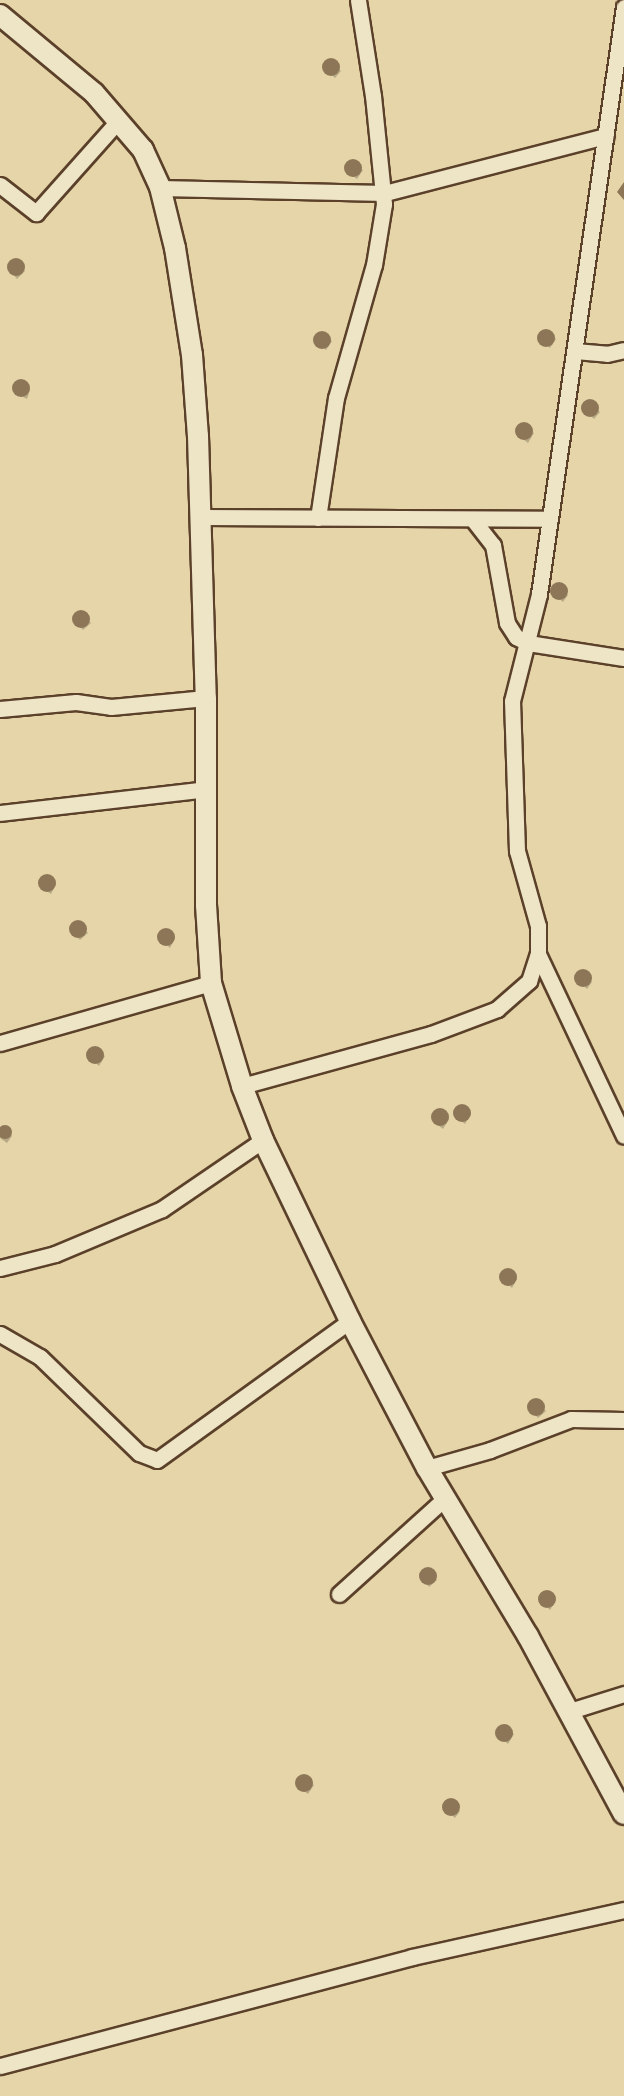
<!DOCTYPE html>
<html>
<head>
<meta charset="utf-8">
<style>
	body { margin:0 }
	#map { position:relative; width:624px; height:2096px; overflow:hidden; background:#e5d5a8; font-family:"Old Standard TT",serif }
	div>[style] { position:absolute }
	.shadow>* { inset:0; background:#0003 }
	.building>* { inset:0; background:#8d7657 }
	.round { border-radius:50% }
	.roads { filter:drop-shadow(2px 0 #5b402a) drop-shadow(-2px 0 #5b402a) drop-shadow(0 2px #5b402a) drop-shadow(0 -2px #5b402a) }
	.minor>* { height:15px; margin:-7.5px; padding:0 7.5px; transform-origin:7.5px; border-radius:7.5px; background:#eee4c6 }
	.tertiary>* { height:20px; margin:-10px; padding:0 10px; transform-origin:10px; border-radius:10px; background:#eee4c6 }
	span { translate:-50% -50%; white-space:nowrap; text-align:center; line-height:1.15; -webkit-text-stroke:5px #eee4c6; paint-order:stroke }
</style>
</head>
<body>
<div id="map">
	<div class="shadow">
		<i style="clip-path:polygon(331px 60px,341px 71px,335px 78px,324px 68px)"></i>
		<i style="clip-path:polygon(351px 162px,363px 170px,357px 179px,347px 172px)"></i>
		<i style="clip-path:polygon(15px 261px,25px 271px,17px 279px,9px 269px)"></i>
		<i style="clip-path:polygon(546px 331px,556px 339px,550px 348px,539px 339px)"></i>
		<i style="clip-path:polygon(322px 333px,332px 341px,326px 350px,315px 341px)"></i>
		<i style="clip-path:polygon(18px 382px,30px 390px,27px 399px,14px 392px)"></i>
		<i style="clip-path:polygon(589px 401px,600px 412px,594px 419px,583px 409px)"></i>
		<i style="clip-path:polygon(522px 425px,534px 433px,528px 443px,518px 435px)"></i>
		<i style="clip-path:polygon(558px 584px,568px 595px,563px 602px,551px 592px)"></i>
		<i style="clip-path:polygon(81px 612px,91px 623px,83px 630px,74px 620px)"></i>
		<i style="clip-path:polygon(44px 877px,56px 884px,51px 894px,41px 887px)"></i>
		<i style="clip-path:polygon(78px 922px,88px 933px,80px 940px,71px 930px)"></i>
		<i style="clip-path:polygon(165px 930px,175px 938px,170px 948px,159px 938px)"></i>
		<i style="clip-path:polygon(582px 971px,592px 982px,587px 989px,576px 979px)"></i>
		<i style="clip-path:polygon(95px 1048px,105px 1056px,99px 1066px,88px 1056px)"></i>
		<i style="clip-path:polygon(459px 1106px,471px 1114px,465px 1124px,455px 1116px)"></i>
		<i style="clip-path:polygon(437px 1111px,449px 1119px,443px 1129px,433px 1121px)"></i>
		<i style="clip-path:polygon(2px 1125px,12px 1136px,7px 1143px,0 1138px)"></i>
		<i style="clip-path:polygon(507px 1270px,517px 1279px,512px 1288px,501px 1278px)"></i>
		<i style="clip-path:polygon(536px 1400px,546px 1411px,538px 1418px,529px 1408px)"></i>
		<i style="clip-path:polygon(427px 1569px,437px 1580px,429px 1587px,421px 1577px)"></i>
		<i style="clip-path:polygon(546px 1592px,556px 1600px,550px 1610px,540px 1600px)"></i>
		<i style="clip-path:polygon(504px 1726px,514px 1734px,508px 1744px,497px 1734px)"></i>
		<i style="clip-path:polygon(302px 1777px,314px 1785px,308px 1794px,298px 1787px)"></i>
		<i style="clip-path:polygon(450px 1800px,460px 1811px,455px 1818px,444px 1808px)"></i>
	</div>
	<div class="building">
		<i class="round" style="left:322px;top:58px;width:18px;height:18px"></i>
		<i class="round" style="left:344px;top:159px;width:18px;height:18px"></i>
		<i style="clip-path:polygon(624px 182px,624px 200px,617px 192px)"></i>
		<i class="round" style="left:7px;top:258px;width:18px;height:18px"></i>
		<i class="round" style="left:537px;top:329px;width:18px;height:18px"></i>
		<i class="round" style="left:313px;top:331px;width:18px;height:18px"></i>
		<i class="round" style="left:12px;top:379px;width:18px;height:18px"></i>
		<i class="round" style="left:581px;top:399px;width:18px;height:18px"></i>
		<i class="round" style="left:515px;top:422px;width:18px;height:18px"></i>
		<i class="round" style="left:550px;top:582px;width:18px;height:18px"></i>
		<i class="round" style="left:72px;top:610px;width:18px;height:18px"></i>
		<i class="round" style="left:38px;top:874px;width:18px;height:18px"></i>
		<i class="round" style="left:69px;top:920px;width:18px;height:18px"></i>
		<i class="round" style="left:157px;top:928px;width:18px;height:18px"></i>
		<i class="round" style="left:574px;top:969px;width:18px;height:18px"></i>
		<i class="round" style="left:86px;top:1046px;width:18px;height:18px"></i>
		<i class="round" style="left:453px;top:1104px;width:18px;height:18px"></i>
		<i class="round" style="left:431px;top:1108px;width:18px;height:18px"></i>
		<i class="round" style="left:-2px;top:1125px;width:14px;height:14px"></i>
		<i class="round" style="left:499px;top:1268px;width:18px;height:18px"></i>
		<i class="round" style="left:527px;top:1398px;width:18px;height:18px"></i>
		<i class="round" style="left:419px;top:1567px;width:18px;height:18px"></i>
		<i class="round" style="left:538px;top:1590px;width:18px;height:18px"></i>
		<i class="round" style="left:495px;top:1724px;width:18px;height:18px"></i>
		<i class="round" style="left:295px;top:1774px;width:18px;height:18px"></i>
		<i class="round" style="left:442px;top:1798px;width:18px;height:18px"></i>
	</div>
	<div class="roads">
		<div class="minor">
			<i style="left:0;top:185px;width:46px;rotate:37.9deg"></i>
			<i style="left:36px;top:213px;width:125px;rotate:-48.3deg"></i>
			<i style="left:160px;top:188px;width:225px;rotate:1.3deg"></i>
			<i style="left:385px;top:193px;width:228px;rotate:-14.5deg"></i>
			<i style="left:575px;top:351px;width:32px;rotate:5deg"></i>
			<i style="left:607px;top:354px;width:17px;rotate:-13deg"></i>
			<i style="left:201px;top:517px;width:349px;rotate:0.3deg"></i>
			<i style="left:318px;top:518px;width:121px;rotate:-81.5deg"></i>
			<i style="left:336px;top:398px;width:138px;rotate:-74.1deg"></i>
			<i style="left:374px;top:265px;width:62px;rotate:-80.7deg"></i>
			<i style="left:384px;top:204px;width:109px;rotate:-95.8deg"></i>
			<i style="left:373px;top:96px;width:97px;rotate:-98.9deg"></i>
			<i style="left:474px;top:521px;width:31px;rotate:52deg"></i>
			<i style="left:493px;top:545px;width:79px;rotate:79.8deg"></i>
			<i style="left:507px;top:623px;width:17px;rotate:57deg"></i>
			<i style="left:516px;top:637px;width:13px;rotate:27deg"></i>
			<i style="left:528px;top:643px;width:97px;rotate:8.9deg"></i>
			<i style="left:0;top:709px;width:76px;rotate:-5.3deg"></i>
			<i style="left:76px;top:702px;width:35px;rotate:8deg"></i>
			<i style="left:111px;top:707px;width:95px;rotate:-5.4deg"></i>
			<i style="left:0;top:813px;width:208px;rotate:-6.6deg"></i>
			<i style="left:538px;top:954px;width:201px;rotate:64.7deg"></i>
			<i style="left:0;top:1043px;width:219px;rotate:-15.9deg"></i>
			<i style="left:242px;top:1086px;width:196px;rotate:-15.4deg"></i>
			<i style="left:431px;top:1034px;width:71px;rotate:-20.7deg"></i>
			<i style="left:497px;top:1009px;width:43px;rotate:-41.2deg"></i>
			<i style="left:529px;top:981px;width:28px;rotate:-72deg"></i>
			<i style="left:538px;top:954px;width:28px;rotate:-90deg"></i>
			<i style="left:538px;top:926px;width:78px;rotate:-105.6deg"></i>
			<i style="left:517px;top:851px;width:150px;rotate:-91.9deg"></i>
			<i style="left:512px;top:701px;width:110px;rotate:-75.8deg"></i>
			<i style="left:539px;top:594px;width:593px;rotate:-81.76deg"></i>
			<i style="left:0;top:1268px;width:57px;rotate:-14.3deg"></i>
			<i style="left:55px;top:1254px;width:116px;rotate:-22.8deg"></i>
			<i style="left:162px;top:1209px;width:122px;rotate:-34.3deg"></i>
			<i style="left:0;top:1334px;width:46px;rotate:29.9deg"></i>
			<i style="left:40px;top:1357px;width:138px;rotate:44.1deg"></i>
			<i style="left:139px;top:1453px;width:19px;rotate:21deg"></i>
			<i style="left:157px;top:1460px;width:238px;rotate:-35.8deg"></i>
			<i style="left:427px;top:1468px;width:66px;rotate:-15.9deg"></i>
			<i style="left:490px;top:1450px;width:87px;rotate:-20.9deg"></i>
			<i style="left:571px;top:1419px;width:53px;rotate:1.1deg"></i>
			<i style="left:339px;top:1594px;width:142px;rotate:-42.1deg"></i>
			<i style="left:570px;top:1711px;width:57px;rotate:-17.5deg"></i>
			<i style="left:0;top:2066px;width:426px;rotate:-14.8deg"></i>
			<i style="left:412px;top:1957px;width:217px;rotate:-12.5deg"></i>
		</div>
		<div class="tertiary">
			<i style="left:0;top:15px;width:122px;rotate:39.7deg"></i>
			<i style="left:94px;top:93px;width:75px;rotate:49.3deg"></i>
			<i style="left:143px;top:150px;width:41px;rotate:65.3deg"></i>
			<i style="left:160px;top:187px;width:63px;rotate:76.2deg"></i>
			<i style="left:175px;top:248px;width:108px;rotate:81deg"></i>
			<i style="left:192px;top:355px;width:81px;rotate:85.8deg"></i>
			<i style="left:198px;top:436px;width:262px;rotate:88.3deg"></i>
			<i style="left:206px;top:698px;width:207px;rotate:90deg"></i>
			<i style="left:206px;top:905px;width:78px;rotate:86.3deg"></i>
			<i style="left:211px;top:983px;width:108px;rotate:73.2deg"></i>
			<i style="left:242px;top:1086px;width:58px;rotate:68.7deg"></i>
			<i style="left:263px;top:1140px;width:201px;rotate:64.3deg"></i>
			<i style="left:350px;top:1321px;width:166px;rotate:62.4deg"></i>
			<i style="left:427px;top:1468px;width:196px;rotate:59deg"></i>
			<i style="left:528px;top:1636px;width:202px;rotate:61.7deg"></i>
		</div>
	</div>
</div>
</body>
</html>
